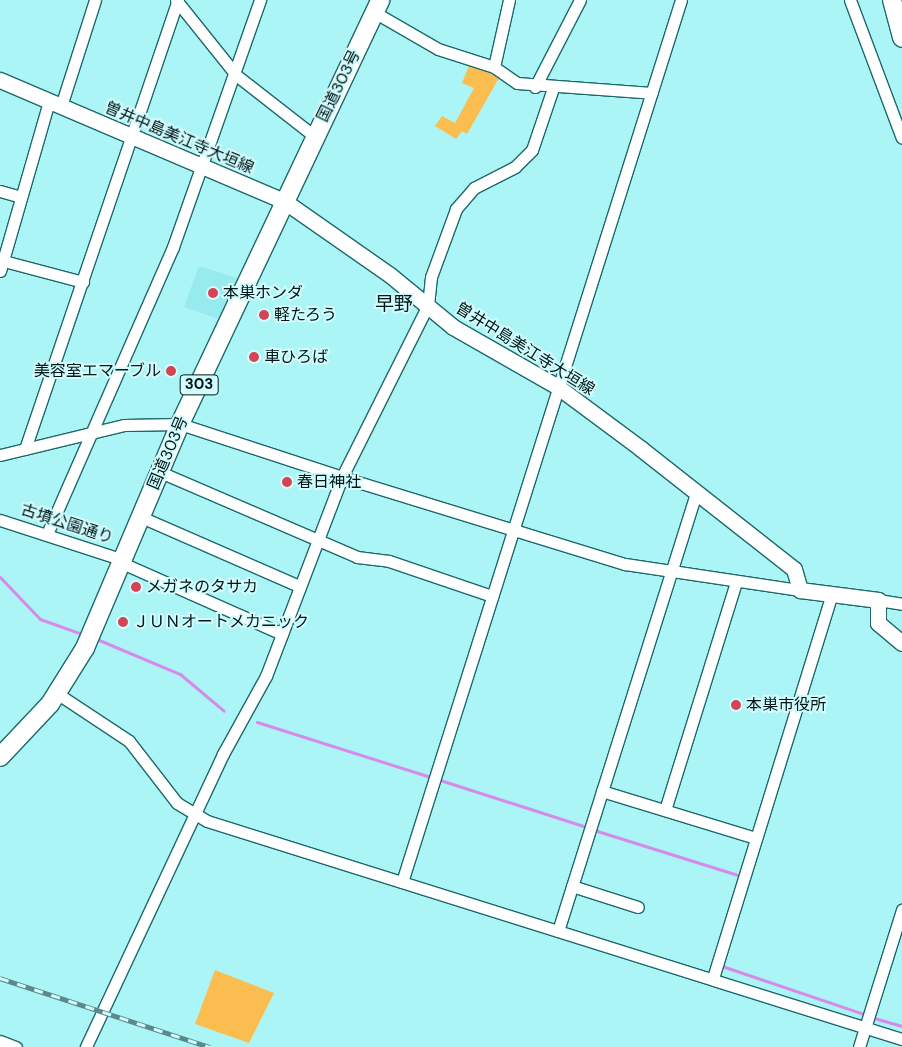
<!DOCTYPE html>
<html>
<head>
<meta charset="utf-8">
<style>
	body { margin:0 }
	#map { position:relative; width:902px; height:1047px; overflow:hidden; background:#acf5f7; font-family:"DM Sans","Noto Sans JP",sans-serif }
	div>[style] { position:absolute }
	.built>* { inset:0; background:#97eaed }
	.green>* { inset:0; background:#fbbd50 }
	.stream>* { height:3px; margin:-1.5px; padding:0 1.5px; transform-origin:1.5px; border-radius:1.5px; background:#d48be9 }
	.roads { filter:drop-shadow(1px 0 #1c696b) drop-shadow(-1px 0 #1c696b) drop-shadow(0 1px #1c696b) drop-shadow(0 -1px #1c696b) }
	.minor>* { height:11px; margin:-5.5px; padding:0 5.5px; transform-origin:5.5px; border-radius:5.5px; background:#fff }
	.major>* { height:15px; margin:-7.5px; padding:0 7.5px; transform-origin:7.5px; border-radius:7.5px; background:#fff }
	.highway>* { height:18px; margin:-9px; padding:0 9px; transform-origin:9px; border-radius:9px; background:#fff }
	.rail>* { height:5px; margin-top:-2.5px; transform-origin:0; background:repeating-linear-gradient(90deg,#d2fcfd 0 9px,#598a8c 0 18px); box-sizing:border-box; border-block:1px solid #598a8c }
	.dots>* { width:14px; height:14px; translate:-50% -50%; box-sizing:border-box; border:2px solid #d2fcfd; border-radius:50% }
	span { translate:-50% -50%; white-space:nowrap; text-align:center; line-height:1.15; -webkit-text-stroke:4px #d2fcfd; paint-order:stroke }
	.shield-label span { padding:1px 4px; background:#d2fcfd; border:1px solid; border-radius:4px; -webkit-text-stroke-width:0 }
	.shield-label { font-size:15px; color:#001719; font-weight:700 }
	.street-label { font-size:16px; color:#001719 }
	.poi-label { font-size:16px; color:#001719 }
	.left { translate:0 -50%; text-align:left }
	.right { translate:-100% -50%; text-align:right }
	.quarter-label { font-size:19px; color:#001719 }
</style>
</head>
<body>
<div id="map">
	<div class="built">
		<i style="clip-path:polygon(199px 266px,243px 280px,224px 321px,184px 307px)"></i>
	</div>
	<div class="green">
		<i style="clip-path:polygon(470px 63px,499px 78px,467px 134px,462px 131px,456px 139px,435px 126px,442px 116px,455px 123px,474px 88px,462px 83px)"></i>
		<i style="clip-path:polygon(215px 970px,274px 993px,249px 1043px,195px 1024px)"></i>
	</div>
	<div class="stream">
		<i style="left:0;top:577px;width:58px;rotate:46.4deg"></i>
		<i style="left:40px;top:619px;width:45px;rotate:19.7deg"></i>
		<i style="left:99px;top:640px;width:88px;rotate:22.8deg"></i>
		<i style="left:180px;top:674px;width:57px;rotate:40.1deg"></i>
		<i style="left:257px;top:722px;width:182px;rotate:17.6deg"></i>
		<i style="left:440px;top:780px;width:153px;rotate:17.8deg"></i>
		<i style="left:594px;top:830px;width:154px;rotate:17.4deg"></i>
		<i style="left:722px;top:966px;width:150px;rotate:18.7deg"></i>
		<i style="left:874px;top:1018px;width:29px;rotate:16deg"></i>
	</div>
	<div class="roads">
		<div class="minor">
			<i style="left:176px;top:0;width:96px;rotate:51.3deg"></i>
			<i style="left:236px;top:75px;width:99px;rotate:38deg"></i>
			<i style="left:850px;top:0;width:147px;rotate:69.4deg"></i>
			<i style="left:374px;top:12px;width:74px;rotate:30deg"></i>
			<i style="left:438px;top:49px;width:59px;rotate:17.8deg"></i>
			<i style="left:494px;top:67px;width:28px;rotate:35deg"></i>
			<i style="left:517px;top:83px;width:135px;rotate:4.2deg"></i>
			<i style="left:494px;top:67px;width:69px;rotate:-77.4deg"></i>
			<i style="left:535px;top:87px;width:98px;rotate:-62.7deg"></i>
			<i style="left:553px;top:88px;width:65px;rotate:108.7deg"></i>
			<i style="left:532px;top:150px;width:24px;rotate:135deg"></i>
			<i style="left:515px;top:167px;width:46px;rotate:152.9deg"></i>
			<i style="left:474px;top:188px;width:28px;rotate:131deg"></i>
			<i style="left:456px;top:209px;width:72px;rotate:110.2deg"></i>
			<i style="left:431px;top:277px;width:28px;rotate:96deg"></i>
			<i style="left:428px;top:305px;width:192px;rotate:116.6deg"></i>
			<i style="left:342px;top:477px;width:296px;rotate:17.1deg"></i>
			<i style="left:625px;top:564px;width:177px;rotate:8.5deg"></i>
			<i style="left:61px;top:106px;width:111px;rotate:-72.2deg"></i>
			<i style="left:0;top:191px;width:22px;rotate:16deg"></i>
			<i style="left:0;top:260px;width:86px;rotate:14.8deg"></i>
			<i style="left:0;top:271px;width:177px;rotate:-73.9deg"></i>
			<i style="left:25px;top:449px;width:474px;rotate:-71.2deg"></i>
			<i style="left:0;top:455px;width:128px;rotate:-13.6deg"></i>
			<i style="left:124px;top:425px;width:56px;rotate:-1deg"></i>
			<i style="left:180px;top:424px;width:170px;rotate:18.1deg"></i>
			<i style="left:342px;top:477px;width:213px;rotate:110.9deg"></i>
			<i style="left:266px;top:676px;width:89px;rotate:118.9deg"></i>
			<i style="left:223px;top:754px;width:323px;rotate:115.1deg"></i>
			<i style="left:160px;top:472px;width:215px;rotate:23.3deg"></i>
			<i style="left:357px;top:557px;width:32px;rotate:7deg"></i>
			<i style="left:389px;top:561px;width:109px;rotate:18.8deg"></i>
			<i style="left:141px;top:517px;width:172px;rotate:23.6deg"></i>
			<i style="left:0;top:520px;width:130px;rotate:17.9deg"></i>
			<i style="left:47px;top:534px;width:313px;rotate:-66.3deg"></i>
			<i style="left:173px;top:247px;width:262px;rotate:-70.6deg"></i>
			<i style="left:122px;top:563px;width:175px;rotate:23.9deg"></i>
			<i style="left:878px;top:600px;width:24px;rotate:9deg"></i>
			<i style="left:58px;top:694px;width:85px;rotate:33.5deg"></i>
			<i style="left:129px;top:741px;width:78px;rotate:52.3deg"></i>
			<i style="left:177px;top:803px;width:35px;rotate:31deg"></i>
			<i style="left:207px;top:821px;width:728px;rotate:17.42deg"></i>
			<i style="left:602px;top:791px;width:161px;rotate:17deg"></i>
			<i style="left:665px;top:810px;width:239px;rotate:-72.7deg"></i>
			<i style="left:402px;top:882px;width:925px;rotate:-72.45deg"></i>
			<i style="left:572px;top:886px;width:69px;rotate:17.7deg"></i>
			<i style="left:558px;top:931px;width:459px;rotate:-72.5deg"></i>
			<i style="left:713px;top:978px;width:402px;rotate:-72.8deg"></i>
			<i style="left:0;top:1041px;width:17px;rotate:21deg"></i>
			<i style="left:859px;top:1047px;width:144px;rotate:-72.6deg"></i>
		</div>
		<div class="major">
			<i style="left:0;top:80px;width:309px;rotate:23.1deg"></i>
			<i style="left:284px;top:201px;width:129px;rotate:34.9deg"></i>
			<i style="left:390px;top:275px;width:82px;rotate:39.5deg"></i>
			<i style="left:453px;top:327px;width:121px;rotate:29.7deg"></i>
			<i style="left:558px;top:387px;width:102px;rotate:36.6deg"></i>
			<i style="left:640px;top:448px;width:196px;rotate:38.2deg"></i>
			<i style="left:794px;top:569px;width:22px;rotate:74deg"></i>
			<i style="left:800px;top:590px;width:79px;rotate:7.3deg"></i>
			<i style="left:878px;top:600px;width:23px;rotate:90deg"></i>
			<i style="left:878px;top:623px;width:31px;rotate:40deg"></i>
		</div>
		<div class="highway">
			<i style="left:892px;top:0;width:39px;rotate:75deg"></i>
			<i style="left:0;top:757px;width:73px;rotate:-46.7deg"></i>
			<i style="left:50px;top:704px;width:66px;rotate:-58deg"></i>
			<i style="left:85px;top:648px;width:243px;rotate:-67deg"></i>
			<i style="left:180px;top:424px;width:469px;rotate:-64.7deg"></i>
		</div>
	</div>
	<div class="rail">
		<i style="left:0;top:978px;width:221px;rotate:18.2deg"></i>
	</div>
	<div class="dots">
		<i style="left:213px;top:293px;background:#d54454"></i>
		<i style="left:264px;top:315px;background:#d54454"></i>
		<i style="left:254px;top:357px;background:#d54454"></i>
		<i style="left:171px;top:371px;background:#d54454"></i>
		<i style="left:287px;top:482px;background:#d54454"></i>
		<i style="left:136px;top:587px;background:#d54454"></i>
		<i style="left:123px;top:622px;background:#d54454"></i>
		<i style="left:736px;top:705px;background:#d54454"></i>
	</div>
	<div class="shield-label">
		<span style="left:199px;top:385px">303</span>
	</div>
	<div class="street-label">
		<span style="left:339px;top:86px;rotate:-64deg">国道303号</span>
		<span style="left:179px;top:138px;rotate:23deg">曽井中島美江寺大垣線</span>
		<span style="left:525px;top:349px;rotate:32deg">曽井中島美江寺大垣線</span>
		<span style="left:168px;top:453px;rotate:-67deg">国道303号</span>
		<span style="left:67px;top:524px;rotate:18deg">古墳公園通り</span>
	</div>
	<div class="poi-label">
		<span class="left" style="left:223px;top:293px">本巣ホンダ</span>
		<span class="left" style="left:274px;top:315px">軽たろう</span>
		<span class="left" style="left:264px;top:357px">車ひろば</span>
		<span class="right" style="left:161px;top:371px">美容室エマーブル</span>
		<span class="left" style="left:297px;top:482px">春日神社</span>
		<span class="left" style="left:146px;top:587px">メガネのタサカ</span>
		<span class="left" style="left:133px;top:622px">ＪＵＮオートメカニック</span>
		<span class="left" style="left:746px;top:705px">本巣市役所</span>
	</div>
	<div class="quarter-label">
		<span style="left:394px;top:304px">早野</span>
	</div>
</div>
</body>
</html>
